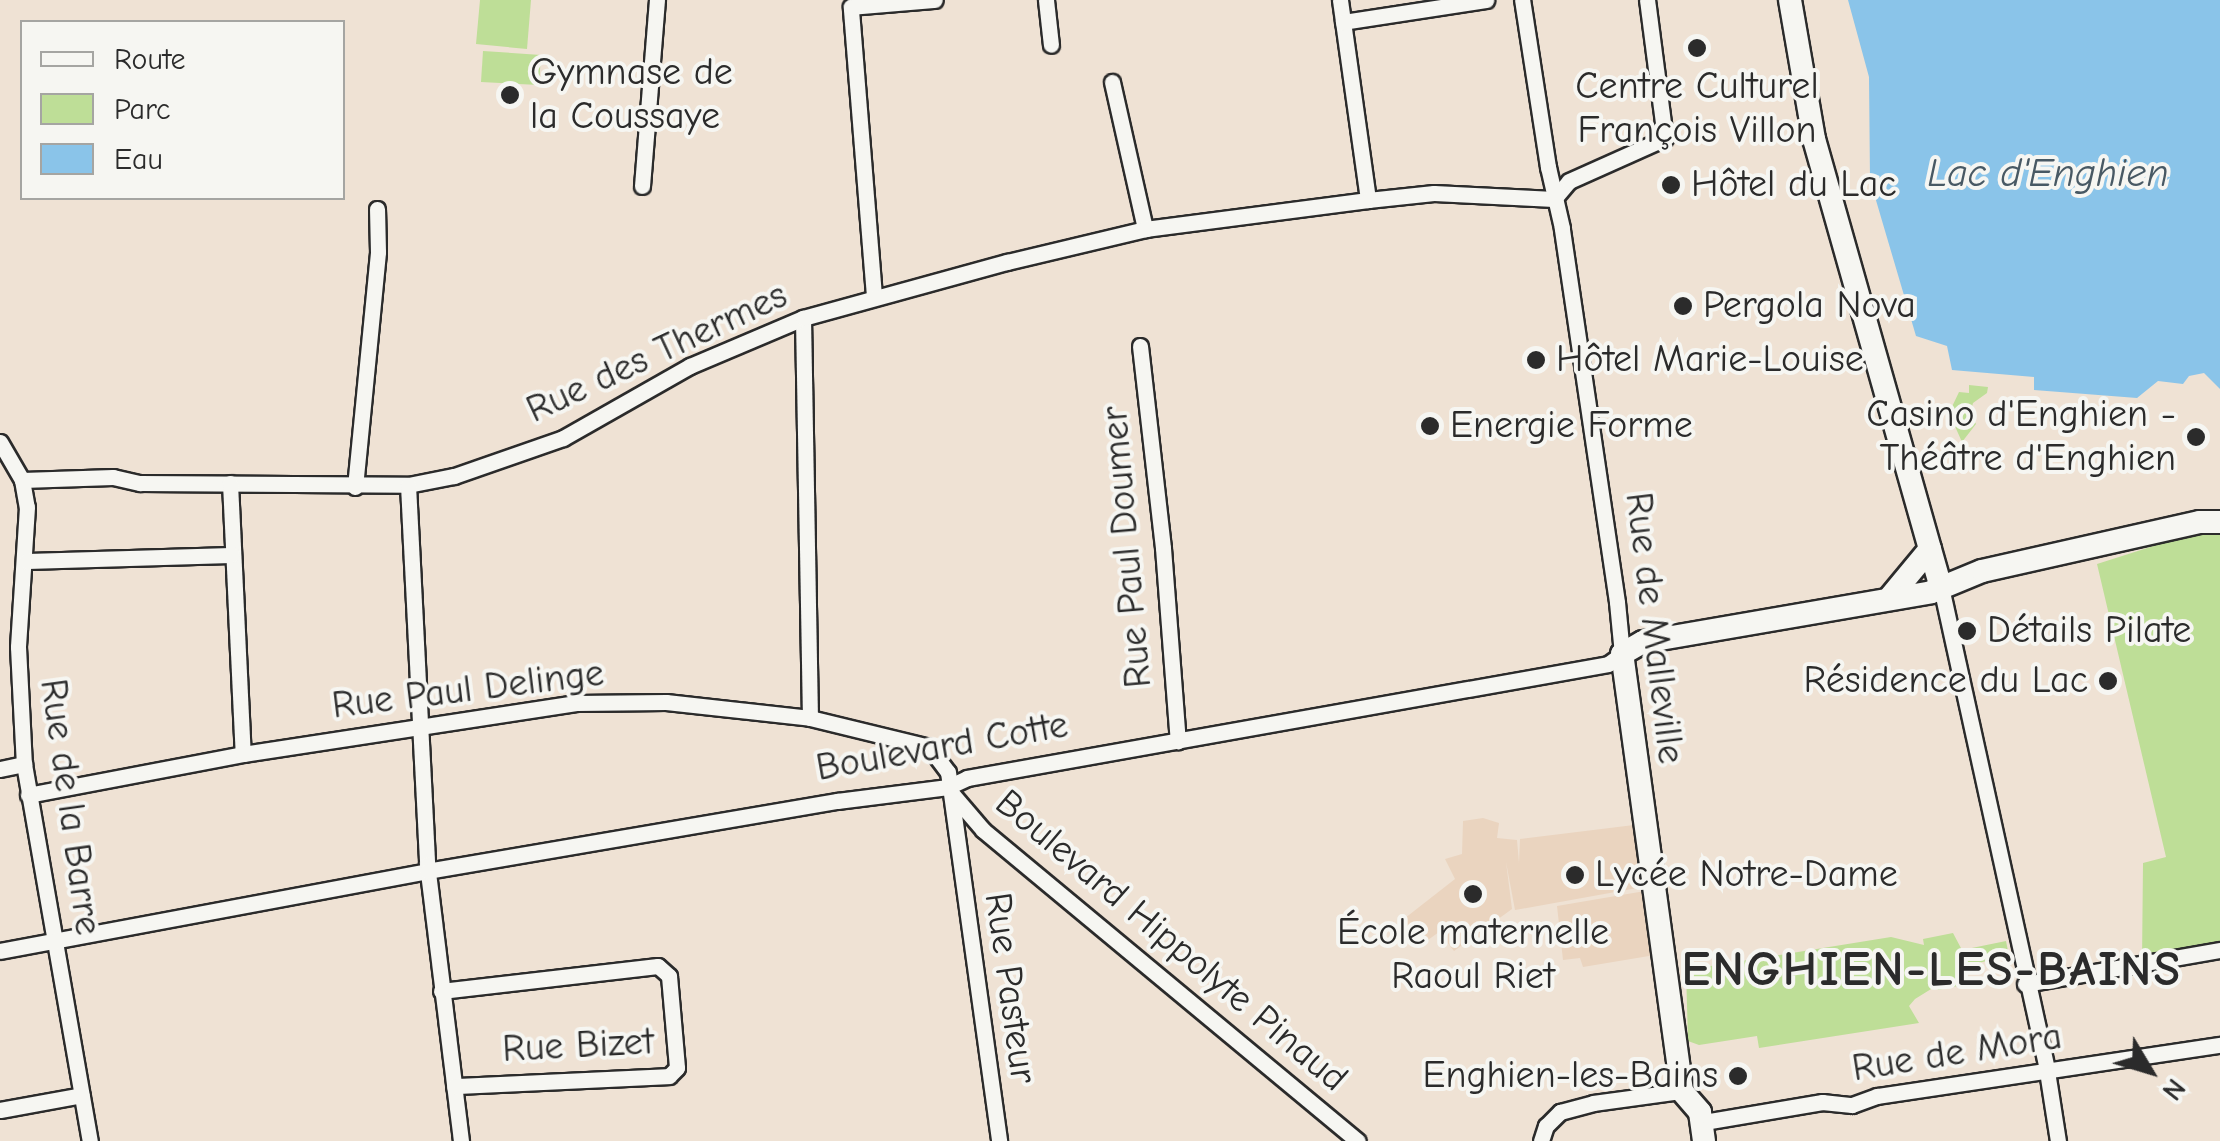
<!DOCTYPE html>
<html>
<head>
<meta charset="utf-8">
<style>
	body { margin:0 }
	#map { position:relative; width:2220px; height:1141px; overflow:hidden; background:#efe2d4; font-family:"Comic Neue",sans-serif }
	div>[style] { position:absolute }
	.built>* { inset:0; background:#ead4bf }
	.green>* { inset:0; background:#bede97 }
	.water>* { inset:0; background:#8ac4e9 }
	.roads { filter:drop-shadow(2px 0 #2b2b2b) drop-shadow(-2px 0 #2b2b2b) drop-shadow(0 2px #2b2b2b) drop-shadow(0 -2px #2b2b2b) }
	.street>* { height:15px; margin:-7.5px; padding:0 7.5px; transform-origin:7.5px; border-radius:7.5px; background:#f6f6f2 }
	.secondary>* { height:22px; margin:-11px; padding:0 11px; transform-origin:11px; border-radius:11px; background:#f6f6f2 }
	.dots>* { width:28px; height:28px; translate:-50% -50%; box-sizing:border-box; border:5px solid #f6f6f2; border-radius:50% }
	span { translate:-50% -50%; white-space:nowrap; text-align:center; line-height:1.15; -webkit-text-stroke:8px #f6f6f2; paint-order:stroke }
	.poi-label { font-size:38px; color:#2b2b2b }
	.left { translate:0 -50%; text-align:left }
	.right { translate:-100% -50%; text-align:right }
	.street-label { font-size:38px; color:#2b2b2b }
	.water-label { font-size:40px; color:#485964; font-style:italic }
	.district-label { font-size:48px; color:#2b2b2b; font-weight:700; letter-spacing:2.5px }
	.legend { position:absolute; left:20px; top:20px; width:325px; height:180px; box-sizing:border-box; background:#f6f6f2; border:2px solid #a5a5a2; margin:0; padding:12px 18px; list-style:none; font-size:30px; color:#2b2b2b }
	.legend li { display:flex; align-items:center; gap:20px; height:50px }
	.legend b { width:50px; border:2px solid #a5a5a2 }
	.north { position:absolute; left:2100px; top:1021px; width:100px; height:100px; -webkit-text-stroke:8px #f6f6f2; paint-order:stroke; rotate:128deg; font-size:28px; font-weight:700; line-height:40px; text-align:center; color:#2b2b2b }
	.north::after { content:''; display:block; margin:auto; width:35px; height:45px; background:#2b2b2b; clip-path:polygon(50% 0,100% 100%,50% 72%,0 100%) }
</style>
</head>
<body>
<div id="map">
	<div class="built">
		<i style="clip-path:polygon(1483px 818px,1499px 823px,1497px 838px,1517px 840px,1519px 863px,1520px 839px,1634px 825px,1643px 887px,1515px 910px,1506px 862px,1512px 909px,1454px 951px,1439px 932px,1421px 945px,1400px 922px,1455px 879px,1445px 859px,1462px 854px,1463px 821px)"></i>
		<i style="clip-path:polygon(1645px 891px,1655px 955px,1583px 967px,1580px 958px,1563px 960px,1557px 906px)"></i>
	</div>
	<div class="green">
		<i style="clip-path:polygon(480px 0,531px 0,527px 49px,476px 44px)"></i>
		<i style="clip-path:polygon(483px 51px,541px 55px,539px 85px,481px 82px)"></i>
		<i style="clip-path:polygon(1969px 385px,1988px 387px,1987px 393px,1973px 403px,1970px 414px,1976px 424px,1962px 442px,1949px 413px,1959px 392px,1969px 393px)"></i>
		<i style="clip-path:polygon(2220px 533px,2220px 943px,2142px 961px,2143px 863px,2166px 857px,2097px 564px,2188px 535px)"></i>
		<i style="clip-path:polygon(1953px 933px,1962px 950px,2006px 941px,2009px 956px,1969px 965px,1962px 972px,1963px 985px,1938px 990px,1936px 986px,1915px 999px,1909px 1006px,1919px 1023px,1759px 1048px,1757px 1036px,1699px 1045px,1688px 1041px,1686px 970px,1891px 937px,1924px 945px,1923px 939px)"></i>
	</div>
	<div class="water">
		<i style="clip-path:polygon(1848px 0,2220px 0,2220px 389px,2204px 373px,2189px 376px,2183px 384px,2158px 381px,2137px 398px,2034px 390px,2034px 377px,1952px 370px,1947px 346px,1916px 336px,1870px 180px,1869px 77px)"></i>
	</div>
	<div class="roads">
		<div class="street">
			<i style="left:1046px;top:0;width:45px;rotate:83.7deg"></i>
			<i style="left:1340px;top:0;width:202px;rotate:82deg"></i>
			<i style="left:1343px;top:22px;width:145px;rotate:-8.7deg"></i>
			<i style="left:1112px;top:82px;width:151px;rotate:77.3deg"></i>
			<i style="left:642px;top:186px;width:187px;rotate:-85.4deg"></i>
			<i style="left:874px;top:296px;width:290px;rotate:-94.6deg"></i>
			<i style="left:851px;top:7px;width:84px;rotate:-4.8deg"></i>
			<i style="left:803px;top:318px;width:400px;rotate:89deg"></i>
			<i style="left:1140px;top:346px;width:203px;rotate:83.5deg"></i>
			<i style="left:1163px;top:548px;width:194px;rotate:85.6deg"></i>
			<i style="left:0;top:442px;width:44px;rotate:59.9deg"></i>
			<i style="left:22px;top:480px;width:27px;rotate:80deg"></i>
			<i style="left:27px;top:507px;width:140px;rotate:93.7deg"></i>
			<i style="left:18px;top:647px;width:117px;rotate:87.1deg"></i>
			<i style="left:24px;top:764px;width:383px;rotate:80.1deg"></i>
			<i style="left:22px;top:480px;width:91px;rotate:-1.9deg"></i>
			<i style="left:113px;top:477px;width:28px;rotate:13deg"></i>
			<i style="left:140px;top:483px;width:268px;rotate:0.4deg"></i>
			<i style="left:408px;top:485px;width:47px;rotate:-11.1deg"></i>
			<i style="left:454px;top:476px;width:115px;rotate:-19.2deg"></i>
			<i style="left:563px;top:438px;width:146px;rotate:-29.6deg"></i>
			<i style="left:690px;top:366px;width:123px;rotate:-23deg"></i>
			<i style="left:803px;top:318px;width:212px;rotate:-15.4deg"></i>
			<i style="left:1007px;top:262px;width:142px;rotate:-13.4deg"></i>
			<i style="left:1145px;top:229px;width:225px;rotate:-7.4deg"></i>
			<i style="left:1368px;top:200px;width:66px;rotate:-6.1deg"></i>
			<i style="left:1434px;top:193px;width:120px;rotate:2.9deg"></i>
			<i style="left:1554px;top:199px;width:23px;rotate:-50deg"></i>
			<i style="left:1569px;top:181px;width:105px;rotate:-24.1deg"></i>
			<i style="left:1665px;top:138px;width:139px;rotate:-97.4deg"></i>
			<i style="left:230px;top:483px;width:271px;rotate:87.3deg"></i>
			<i style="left:408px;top:485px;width:379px;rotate:87.1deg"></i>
			<i style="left:427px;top:864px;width:279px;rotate:83deg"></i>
			<i style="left:355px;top:487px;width:236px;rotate:-84.4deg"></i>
			<i style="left:378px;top:252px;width:43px;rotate:-91.3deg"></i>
			<i style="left:26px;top:561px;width:206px;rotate:-1.7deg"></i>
			<i style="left:1941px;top:587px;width:495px;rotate:77.6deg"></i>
			<i style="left:2047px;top:1071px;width:71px;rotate:81.1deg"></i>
			<i style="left:0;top:769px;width:25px;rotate:-12deg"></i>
			<i style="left:28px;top:795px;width:219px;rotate:-10.8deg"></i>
			<i style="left:243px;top:754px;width:337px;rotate:-8.7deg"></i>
			<i style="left:576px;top:703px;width:90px;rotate:-0.6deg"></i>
			<i style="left:666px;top:702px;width:145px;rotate:6.3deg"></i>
			<i style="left:810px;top:718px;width:122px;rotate:13.7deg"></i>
			<i style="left:929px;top:747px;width:31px;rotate:53deg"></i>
			<i style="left:948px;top:772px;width:373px;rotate:82.1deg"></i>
			<i style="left:953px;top:795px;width:46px;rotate:49.4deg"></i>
			<i style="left:983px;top:830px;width:487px;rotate:39.7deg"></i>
			<i style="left:0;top:951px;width:434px;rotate:-10.6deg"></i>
			<i style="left:427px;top:871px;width:416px;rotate:-9.7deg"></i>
			<i style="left:837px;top:801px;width:112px;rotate:-7.2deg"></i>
			<i style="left:948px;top:787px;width:21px;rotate:-25deg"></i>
			<i style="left:967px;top:778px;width:651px;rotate:-10.08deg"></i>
			<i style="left:1608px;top:664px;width:17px;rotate:-36deg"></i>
			<i style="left:1622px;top:654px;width:52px;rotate:-95.5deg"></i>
			<i style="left:1617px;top:602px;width:378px;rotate:-98.4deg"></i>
			<i style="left:1562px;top:228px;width:63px;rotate:-102.9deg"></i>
			<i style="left:1548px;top:167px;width:169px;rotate:-98.8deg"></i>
			<i style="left:2025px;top:984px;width:198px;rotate:-9.9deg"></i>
			<i style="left:441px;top:991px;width:218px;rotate:-6.6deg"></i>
			<i style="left:658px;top:966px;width:15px;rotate:42deg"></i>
			<i style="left:669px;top:976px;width:92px;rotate:85deg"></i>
			<i style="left:677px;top:1068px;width:11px;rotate:135deg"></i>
			<i style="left:669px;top:1076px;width:215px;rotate:177.3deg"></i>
			<i style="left:0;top:1110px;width:83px;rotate:-10.4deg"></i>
			<i style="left:1704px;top:1122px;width:120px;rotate:-9.6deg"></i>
			<i style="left:1822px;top:1102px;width:30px;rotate:6deg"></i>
			<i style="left:1852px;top:1105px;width:27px;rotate:-20deg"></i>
			<i style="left:1877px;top:1096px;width:347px;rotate:-8.5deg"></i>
			<i style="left:1541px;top:1141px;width:16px;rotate:-72deg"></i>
			<i style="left:1546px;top:1126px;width:20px;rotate:-45deg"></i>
			<i style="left:1560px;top:1112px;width:34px;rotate:-15deg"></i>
			<i style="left:1593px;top:1103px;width:90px;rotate:-7.7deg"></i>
		</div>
		<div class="secondary">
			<i style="left:1790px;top:0;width:141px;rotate:80.2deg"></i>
			<i style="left:1814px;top:139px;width:466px;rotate:74.2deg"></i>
			<i style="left:1891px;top:596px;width:61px;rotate:-50.3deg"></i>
			<i style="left:1704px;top:1141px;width:29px;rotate:-98deg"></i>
			<i style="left:1700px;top:1112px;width:28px;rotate:-131deg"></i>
			<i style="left:1682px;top:1091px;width:441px;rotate:-97.8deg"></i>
			<i style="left:1622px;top:654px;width:24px;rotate:-30deg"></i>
			<i style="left:1643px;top:642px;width:292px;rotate:-9.8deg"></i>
			<i style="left:1931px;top:592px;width:55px;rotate:-22.4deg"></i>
			<i style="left:1982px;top:571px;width:223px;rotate:-12.7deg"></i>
			<i style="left:2200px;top:522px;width:20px"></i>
		</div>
	</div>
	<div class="dots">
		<i style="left:1697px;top:48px;background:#2b2b2b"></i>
		<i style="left:510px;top:95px;background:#2b2b2b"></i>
		<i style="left:1671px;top:185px;background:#2b2b2b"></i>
		<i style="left:1683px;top:306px;background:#2b2b2b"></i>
		<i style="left:1536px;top:360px;background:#2b2b2b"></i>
		<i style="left:1430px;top:426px;background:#2b2b2b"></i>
		<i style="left:2196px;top:437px;background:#2b2b2b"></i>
		<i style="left:1967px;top:631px;background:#2b2b2b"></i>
		<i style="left:2108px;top:681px;background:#2b2b2b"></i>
		<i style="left:1575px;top:875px;background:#2b2b2b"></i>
		<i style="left:1473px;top:894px;background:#2b2b2b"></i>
		<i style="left:1738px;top:1076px;background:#2b2b2b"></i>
	</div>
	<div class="poi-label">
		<span class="left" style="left:530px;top:95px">Gymnase de<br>la Coussaye</span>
		<span style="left:1697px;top:109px">Centre Culturel<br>François Villon</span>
		<span class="left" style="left:1691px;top:185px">Hôtel du Lac</span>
		<span class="left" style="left:1703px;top:306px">Pergola Nova</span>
		<span class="left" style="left:1556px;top:360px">Hôtel Marie-Louise</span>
		<span class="right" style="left:2176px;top:437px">Casino d'Enghien -<br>Théâtre d'Enghien</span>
		<span class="left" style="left:1450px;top:426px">Energie Forme</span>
		<span class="left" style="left:1987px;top:631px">Détails Pilate</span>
		<span class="right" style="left:2088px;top:681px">Résidence du Lac</span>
		<span class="left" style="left:1595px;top:875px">Lycée Notre-Dame</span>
		<span style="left:1473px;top:955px">École maternelle<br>Raoul Riet</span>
		<span class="right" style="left:1718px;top:1076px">Enghien-les-Bains</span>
	</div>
	<div class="street-label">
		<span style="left:657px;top:353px;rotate:-25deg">Rue des Thermes</span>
		<span style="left:1127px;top:547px;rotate:-95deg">Rue Paul Doumer</span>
		<span style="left:1654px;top:628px;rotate:83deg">Rue de Malleville</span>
		<span style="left:468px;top:690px;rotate:-7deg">Rue Paul Delinge</span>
		<span style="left:942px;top:747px;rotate:-10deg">Boulevard Cotte</span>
		<span style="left:70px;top:807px;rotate:82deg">Rue de la Barre</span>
		<span style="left:1171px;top:941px;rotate:40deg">Boulevard Hippolyte Pinaud</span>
		<span style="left:1010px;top:988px;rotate:82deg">Rue Pasteur</span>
		<span style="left:578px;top:1046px;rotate:-3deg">Rue Bizet</span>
		<span style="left:1957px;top:1053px;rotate:-9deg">Rue de Mora</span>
	</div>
	<div class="water-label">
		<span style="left:2048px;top:173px">Lac d'Enghien</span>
	</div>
	<div class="district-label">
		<span style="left:1932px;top:970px">ENGHIEN-LES-BAINS</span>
	</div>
	<ul class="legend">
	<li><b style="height:12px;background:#f6f6f2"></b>Route</li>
	<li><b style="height:28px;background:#bede97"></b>Parc</li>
	<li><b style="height:28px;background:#8ac4e9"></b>Eau</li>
	</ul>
	<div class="north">N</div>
</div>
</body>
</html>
